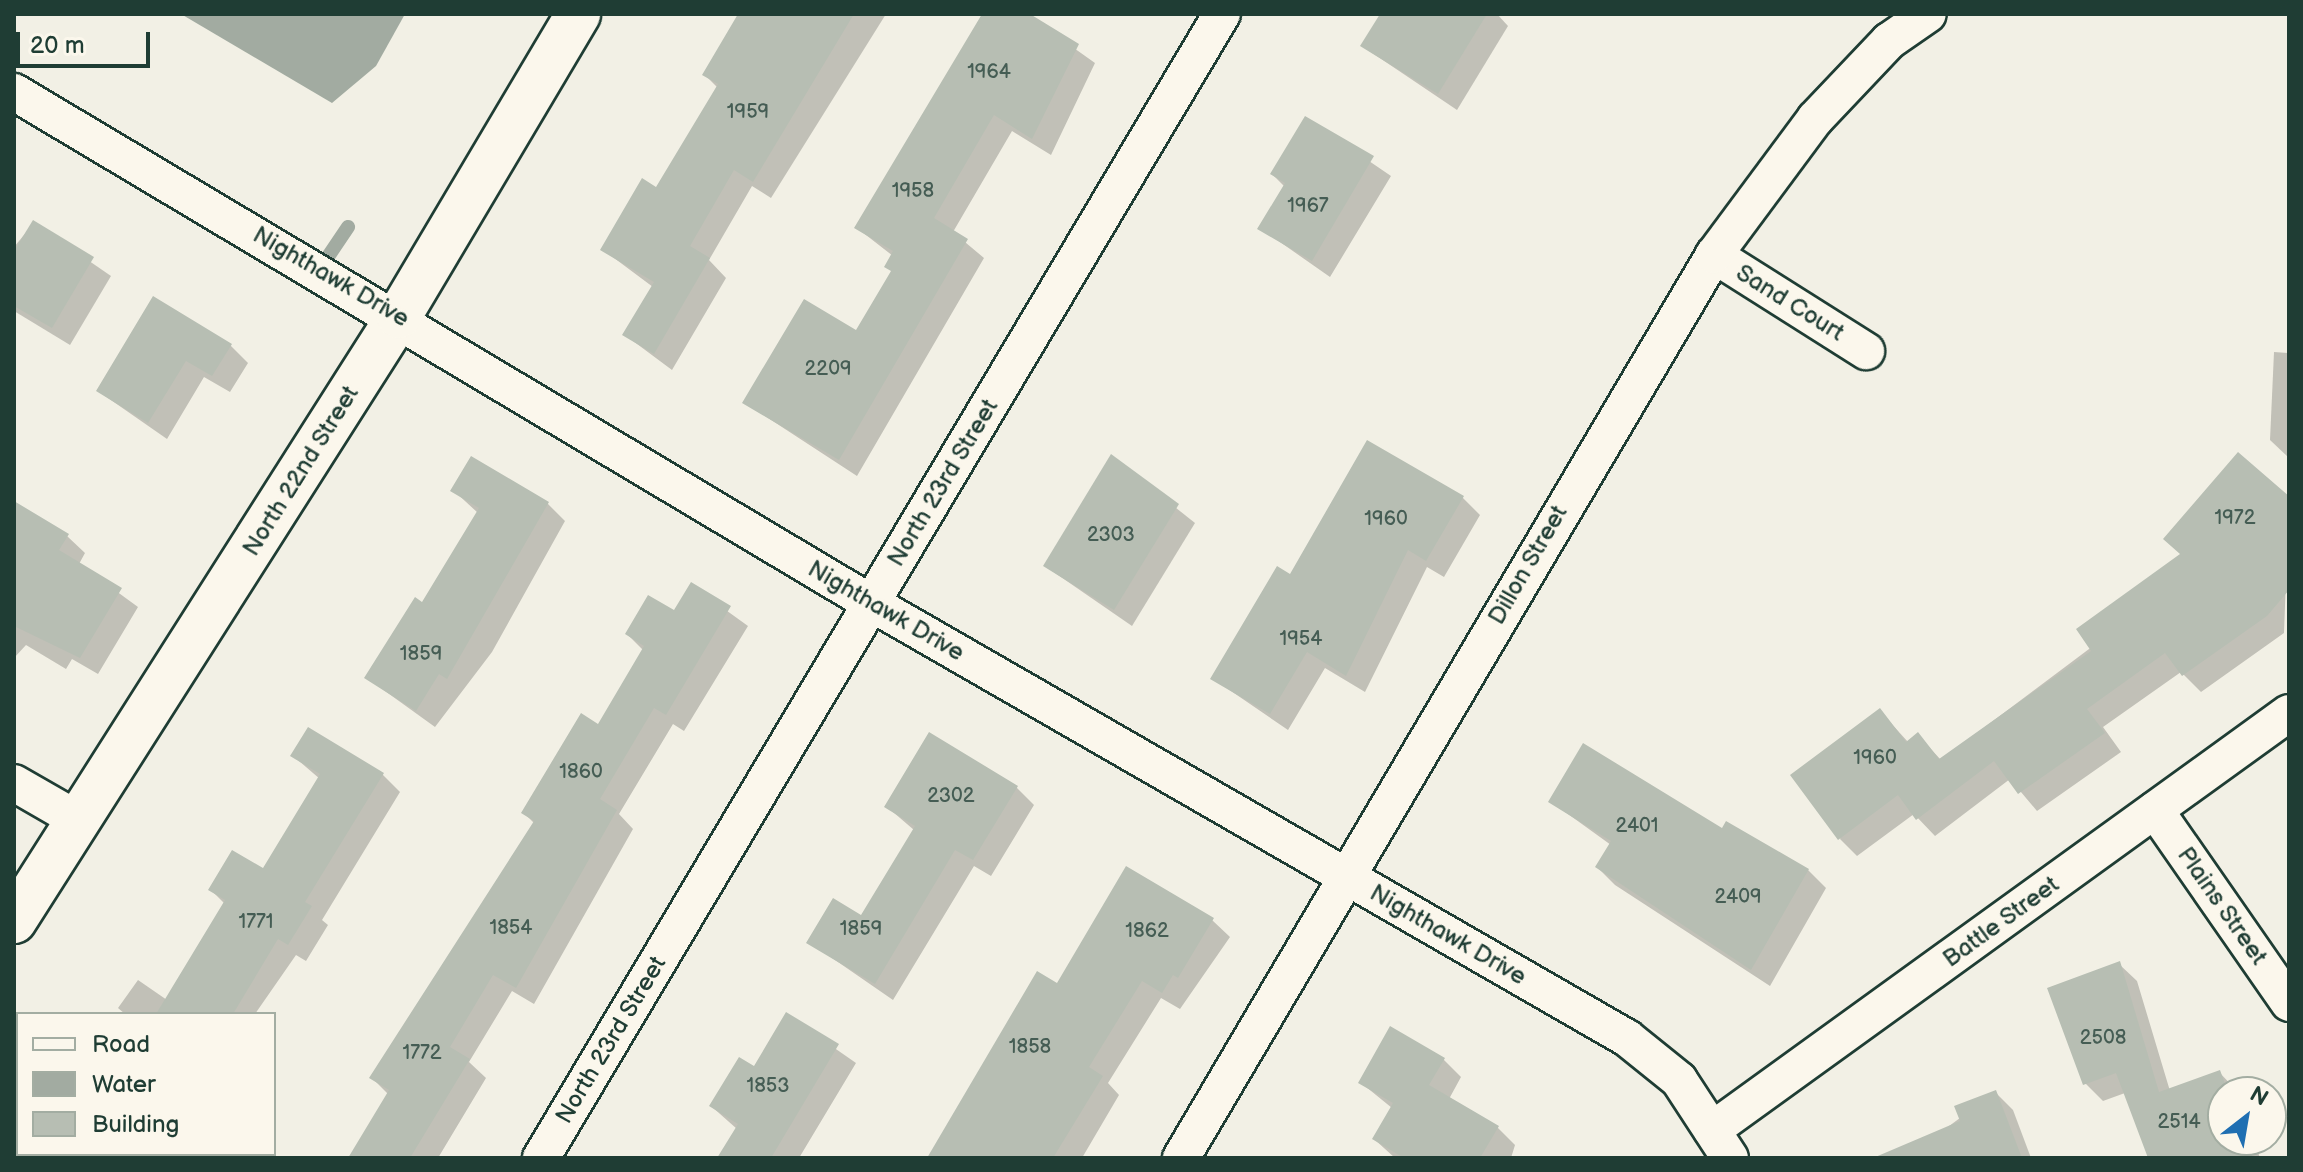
<!DOCTYPE html>
<html>
<head>
<meta charset="utf-8">
<style>
	body { margin:0 }
	#map { position:relative; width:2303px; height:1172px; overflow:hidden; background:#f2f0e5; font-family:"Balsamiq Sans",sans-serif }
	div>[style] { position:absolute }
	.water>* { inset:0; background:#a2aba1 }
	.shadow>* { inset:0; background:#0003 }
	.stream>* { height:14px; margin:-7px; padding:0 7px; transform-origin:7px; border-radius:7px; background:#a2aba1 }
	.building>* { inset:0; background:#b7beb3 }
	.roads { filter:drop-shadow(2px 0 #1f3d34) drop-shadow(-2px 0 #1f3d34) drop-shadow(0 2px #1f3d34) drop-shadow(0 -2px #1f3d34) }
	.street>* { height:36px; margin:-18px; padding:0 18px; transform-origin:18px; border-radius:18px; background:#fbf7ec }
	.secondary>* { height:44px; margin:-22px; padding:0 22px; transform-origin:22px; border-radius:22px; background:#fbf7ec }
	span { translate:-50% -50%; white-space:nowrap; text-align:center; line-height:1.15; -webkit-text-stroke:6px #fbf7ec; paint-order:stroke }
	.number-label { font-size:20px; color:#455d54 }
	.number-label span { -webkit-text-stroke-width:0 }
	.street-label { font-size:24px; color:#1f3d34 }
	.frame { position:absolute; inset:0; border:16px solid #1f3d34; pointer-events:none }
	.legend { position:absolute; left:16px; top:1012px; width:260px; height:144px; box-sizing:border-box; background:#fbf7ec; border:2px solid #a3ada2; margin:0; padding:10px 14px; list-style:none; font-size:24px; color:#1f3d34 }
	.legend li { display:flex; align-items:center; gap:16px; height:40px }
	.legend b { width:40px; border:2px solid #a3ada2 }
	.north { position:absolute; left:2207px; top:1076px; width:80px; height:80px; box-sizing:border-box; background:#fbf7ec; border:2px solid #a3ada2; border-radius:50%; rotate:31deg; font-size:22px; font-weight:700; line-height:32px; text-align:center; color:#1f3d34 }
	.north::after { content:''; display:block; margin:auto; width:28px; height:36px; background:#1f6fb2; clip-path:polygon(50% 0,100% 100%,50% 72%,0 100%) }
	.scale { position:absolute; left:16px; top:32px; width:134px; height:36px; box-sizing:border-box; border:4px solid #1f3d34; border-top:0; padding-left:10px; font-size:24px; line-height:28px; white-space:nowrap; color:#1f3d34; -webkit-text-stroke:6px #fbf7ec; paint-order:stroke }
</style>
</head>
<body>
<div id="map">
	<div class="water">
		<i style="clip-path:polygon(181px 14px,405px 14px,376px 66px,332px 103px)"></i>
	</div>
	<div class="shadow">
		<i style="clip-path:polygon(742px 14px,886px 14px,771px 198px,752px 186px,709px 260px,726px 278px,672px 370px,625px 335px,653px 287px,602px 249px,657px 190px,718px 88px,704px 74px)"></i>
		<i style="clip-path:polygon(984px 14px,1026px 14px,1095px 63px,1051px 155px,1012px 131px,953px 232px,984px 258px,857px 476px,745px 403px,856px 333px,893px 273px,893px 256px,857px 228px)"></i>
		<i style="clip-path:polygon(1382px 14px,1497px 14px,1508px 26px,1457px 110px,1362px 46px)"></i>
		<i style="clip-path:polygon(1306px 118px,1391px 176px,1330px 277px,1260px 228px,1285px 187px,1272px 174px)"></i>
		<i style="clip-path:polygon(34px 223px,111px 276px,70px 345px,14px 311px,14px 247px)"></i>
		<i style="clip-path:polygon(230px 345px,248px 363px,230px 392px,204px 377px,167px 439px,98px 391px)"></i>
		<i style="clip-path:polygon(2274px 352px,2289px 353px,2289px 458px,2270px 440px)"></i>
		<i style="clip-path:polygon(1112px 457px,1195px 523px,1132px 626px,1045px 566px)"></i>
		<i style="clip-path:polygon(453px 490px,548px 504px,565px 521px,492px 652px,435px 727px,367px 678px,423px 604px,478px 513px)"></i>
		<i style="clip-path:polygon(1462px 497px,1480px 515px,1444px 577px,1427px 567px,1365px 692px,1325px 668px,1288px 730px,1212px 678px,1291px 577px)"></i>
		<i style="clip-path:polygon(2289px 499px,2284px 633px,2201px 692px,2181px 672px,2103px 727px,2121px 752px,2037px 811px,2010px 779px,1935px 836px,1914px 814px,1857px 856px,1840px 839px,1880px 711px,1908px 742px,1918px 735px,1941px 760px)"></i>
		<i style="clip-path:polygon(14px 504px,67px 536px,85px 553px,79px 564px,138px 607px,98px 674px,72px 659px,66px 669px,26px 645px,14px 658px)"></i>
		<i style="clip-path:polygon(691px 585px,748px 626px,684px 731px,673px 724px,619px 814px,633px 829px,534px 1004px,512px 991px,469px 1062px,486px 1078px,438px 1158px,352px 1158px,388px 1094px,372px 1078px,534px 823px,524px 813px,599px 726px,644px 651px,627px 634px,674px 613px)"></i>
		<i style="clip-path:polygon(292px 755px,382px 774px,400px 792px,322px 920px,328px 925px,306px 961px,296px 955px,255px 1014px,125px 1014px,118px 1008px,138px 980px,167px 1000px,225px 904px,210px 889px,263px 871px,320px 779px)"></i>
		<i style="clip-path:polygon(1016px 787px,1034px 805px,991px 876px,974px 866px,893px 1000px,809px 942px,862px 918px,914px 830px,886px 806px)"></i>
		<i style="clip-path:polygon(1550px 801px,1723px 830px,1808px 870px,1826px 888px,1770px 986px,1615px 885px,1597px 867px,1611px 845px)"></i>
		<i style="clip-path:polygon(1212px 920px,1230px 937px,1180px 1009px,1161px 998px,1108px 1083px,1119px 1095px,1082px 1158px,928px 1158px,1057px 986px)"></i>
		<i style="clip-path:polygon(2119px 964px,2137px 981px,2170px 1091px,2219px 1072px,2238px 1092px,2223px 1092px,2223px 1140px,2254px 1140px,2260px 1158px,2150px 1158px,2125px 1093px,2103px 1101px,2085px 1083px)"></i>
		<i style="clip-path:polygon(787px 1015px,856px 1063px,799px 1158px,720px 1158px,737px 1129px,711px 1106px,754px 1068px)"></i>
		<i style="clip-path:polygon(1443px 1059px,1461px 1077px,1449px 1099px,1498px 1128px,1515px 1145px,1511px 1158px,1395px 1158px,1374px 1139px,1392px 1108px,1360px 1082px)"></i>
		<i style="clip-path:polygon(1995px 1092px,2013px 1110px,2031px 1158px,1906px 1158px)"></i>
		<i style="clip-path:polygon(25px 1154px,86px 1154px,92px 1158px,22px 1158px)"></i>
	</div>
	<div class="stream">
		<i style="left:319px;top:270px;width:52px;rotate:-56deg"></i>
	</div>
	<div class="building">
		<i style="clip-path:polygon(738px 14px,854px 14px,753px 182px,734px 170px,690px 246px,710px 258px,654px 354px,622px 335px,654px 282px,600px 250px,642px 178px,656px 187px,718px 84px,702px 75px)"></i>
		<i style="clip-path:polygon(982px 14px,1030px 14px,1079px 44px,1032px 139px,994px 115px,934px 218px,968px 239px,839px 460px,742px 403px,804px 299px,856px 330px,891px 271px,884px 267px,893px 251px,854px 228px)"></i>
		<i style="clip-path:polygon(1380px 14px,1487px 14px,1438px 94px,1360px 46px)"></i>
		<i style="clip-path:polygon(1305px 116px,1374px 156px,1312px 261px,1257px 229px,1285px 183px,1270px 174px)"></i>
		<i style="clip-path:polygon(33px 220px,94px 257px,52px 328px,14px 306px,14px 251px)"></i>
		<i style="clip-path:polygon(153px 296px,232px 344px,212px 376px,186px 361px,148px 423px,96px 391px)"></i>
		<i style="clip-path:polygon(1367px 440px,1464px 496px,1426px 561px,1408px 550px,1346px 676px,1307px 652px,1270px 714px,1210px 679px,1277px 566px,1290px 574px)"></i>
		<i style="clip-path:polygon(2238px 452px,2289px 496px,2289px 590px,2267px 616px,2182px 676px,2165px 653px,2087px 709px,2105px 733px,2018px 794px,1994px 761px,1916px 820px,1898px 795px,1838px 840px,1790px 775px,1880px 708px,1906px 742px,1918px 732px,1939px 759px,2091px 651px,2076px 629px,2180px 554px,2163px 539px)"></i>
		<i style="clip-path:polygon(1111px 454px,1179px 504px,1114px 610px,1043px 566px)"></i>
		<i style="clip-path:polygon(471px 456px,549px 502px,447px 679px,439px 674px,416px 711px,364px 678px,415px 597px,422px 602px,479px 508px,450px 491px)"></i>
		<i style="clip-path:polygon(14px 501px,69px 534px,59px 550px,122px 588px,80px 658px,14px 626px)"></i>
		<i style="clip-path:polygon(691px 582px,731px 606px,666px 715px,654px 708px,600px 799px,617px 810px,516px 988px,493px 975px,450px 1047px,470px 1059px,410px 1158px,348px 1158px,389px 1090px,369px 1078px,534px 821px,521px 813px,581px 713px,598px 724px,644px 646px,625px 634px,648px 595px,674px 610px)"></i>
		<i style="clip-path:polygon(308px 727px,384px 773px,305px 902px,312px 906px,288px 945px,278px 939px,233px 1014px,156px 1014px,225px 900px,208px 890px,232px 850px,263px 868px,320px 774px,290px 756px)"></i>
		<i style="clip-path:polygon(929px 732px,1018px 786px,973px 860px,955px 850px,875px 984px,806px 943px,833px 898px,861px 915px,915px 826px,884px 807px)"></i>
		<i style="clip-path:polygon(1583px 743px,1722px 828px,1726px 821px,1809px 869px,1751px 970px,1595px 867px,1611px 841px,1548px 802px)"></i>
		<i style="clip-path:polygon(1126px 866px,1214px 918px,1178px 978px,1173px 975px,1162px 993px,1142px 981px,1089px 1067px,1103px 1076px,1053px 1158px,927px 1158px,1037px 971px,1057px 983px)"></i>
		<i style="clip-path:polygon(2120px 961px,2159px 1092px,2220px 1070px,2228px 1092px,2223px 1140px,2246px 1140px,2253px 1158px,2148px 1158px,2116px 1073px,2083px 1085px,2047px 988px)"></i>
		<i style="clip-path:polygon(786px 1012px,839px 1044px,771px 1158px,717px 1158px,738px 1124px,709px 1106px,739px 1057px,754px 1066px)"></i>
		<i style="clip-path:polygon(1390px 1026px,1445px 1058px,1429px 1085px,1499px 1126px,1480px 1158px,1404px 1158px,1372px 1139px,1393px 1103px,1358px 1083px)"></i>
		<i style="clip-path:polygon(1996px 1090px,2022px 1158px,1873px 1158px,1960px 1121px,1954px 1106px)"></i>
	</div>
	<div class="roads">
		<div class="street">
			<i style="left:14px;top:92px;width:998px;rotate:30.81deg"></i>
			<i style="left:871px;top:603px;width:872px;rotate:29.92deg"></i>
			<i style="left:1627px;top:1038px;width:67px;rotate:38.9deg"></i>
			<i style="left:1679px;top:1080px;width:93px;rotate:56.8deg"></i>
			<i style="left:1714px;top:255px;width:180px;rotate:32.3deg"></i>
			<i style="left:14px;top:783px;width:76px;rotate:29.9deg"></i>
			<i style="left:2155px;top:810px;width:235px;rotate:55.2deg"></i>
			<i style="left:1712px;top:1130px;width:712px;rotate:-35.86deg"></i>
			<i style="left:541px;top:1158px;width:1331px;rotate:-59.24deg"></i>
			<i style="left:1181px;top:1158px;width:1049px;rotate:-59.45deg"></i>
			<i style="left:1714px;top:255px;width:169px;rotate:-53.4deg"></i>
			<i style="left:1815px;top:119px;width:108px;rotate:-46.5deg"></i>
			<i style="left:1889px;top:41px;width:47px;rotate:-34.7deg"></i>
		</div>
		<div class="secondary">
			<i style="left:14px;top:921px;width:717px;rotate:-57.53deg"></i>
			<i style="left:399px;top:316px;width:351px;rotate:-59.3deg"></i>
		</div>
	</div>
	<div class="number-label">
		<span style="left:989px;top:72px">1964</span>
		<span style="left:748px;top:112px">1959</span>
		<span style="left:913px;top:191px">1958</span>
		<span style="left:1308px;top:206px">1967</span>
		<span style="left:828px;top:369px">2209</span>
		<span style="left:2235px;top:518px">1972</span>
		<span style="left:1386px;top:519px">1960</span>
		<span style="left:1111px;top:535px">2303</span>
		<span style="left:1301px;top:639px">1954</span>
		<span style="left:421px;top:654px">1859</span>
		<span style="left:1875px;top:758px">1960</span>
		<span style="left:581px;top:772px">1860</span>
		<span style="left:951px;top:796px">2302</span>
		<span style="left:1637px;top:826px">2401</span>
		<span style="left:1738px;top:897px">2409</span>
		<span style="left:256px;top:922px">1771</span>
		<span style="left:511px;top:928px">1854</span>
		<span style="left:861px;top:929px">1859</span>
		<span style="left:1147px;top:931px">1862</span>
		<span style="left:2103px;top:1038px">2508</span>
		<span style="left:1030px;top:1047px">1858</span>
		<span style="left:422px;top:1053px">1772</span>
		<span style="left:768px;top:1086px">1853</span>
		<span style="left:2179px;top:1122px">2514</span>
	</div>
	<div class="street-label">
		<span style="left:331px;top:277px;rotate:30deg">Nighthawk Drive</span>
		<span style="left:1790px;top:303px;rotate:32deg">Sand Court</span>
		<span style="left:301px;top:471px;rotate:-58deg">North 22nd Street</span>
		<span style="left:943px;top:483px;rotate:-59deg">North 23rd Street</span>
		<span style="left:1528px;top:565px;rotate:-60deg">Dillon Street</span>
		<span style="left:886px;top:611px;rotate:30deg">Nighthawk Drive</span>
		<span style="left:2222px;top:906px;rotate:55deg">Plains Street</span>
		<span style="left:2001px;top:922px;rotate:-36deg">Battle Street</span>
		<span style="left:1448px;top:935px;rotate:30deg">Nighthawk Drive</span>
		<span style="left:611px;top:1040px;rotate:-59deg">North 23rd Street</span>
	</div>
	<div class="frame"></div>
	<ul class="legend">
	<li><b style="height:10px;background:#fbf7ec"></b>Road</li>
	<li><b style="height:22px;background:#a2aba1"></b>Water</li>
	<li><b style="height:22px;background:#b7beb3"></b>Building</li>
	</ul>
	<div class="north">N</div>
	<div class="scale">20 m</div>
</div>
</body>
</html>
